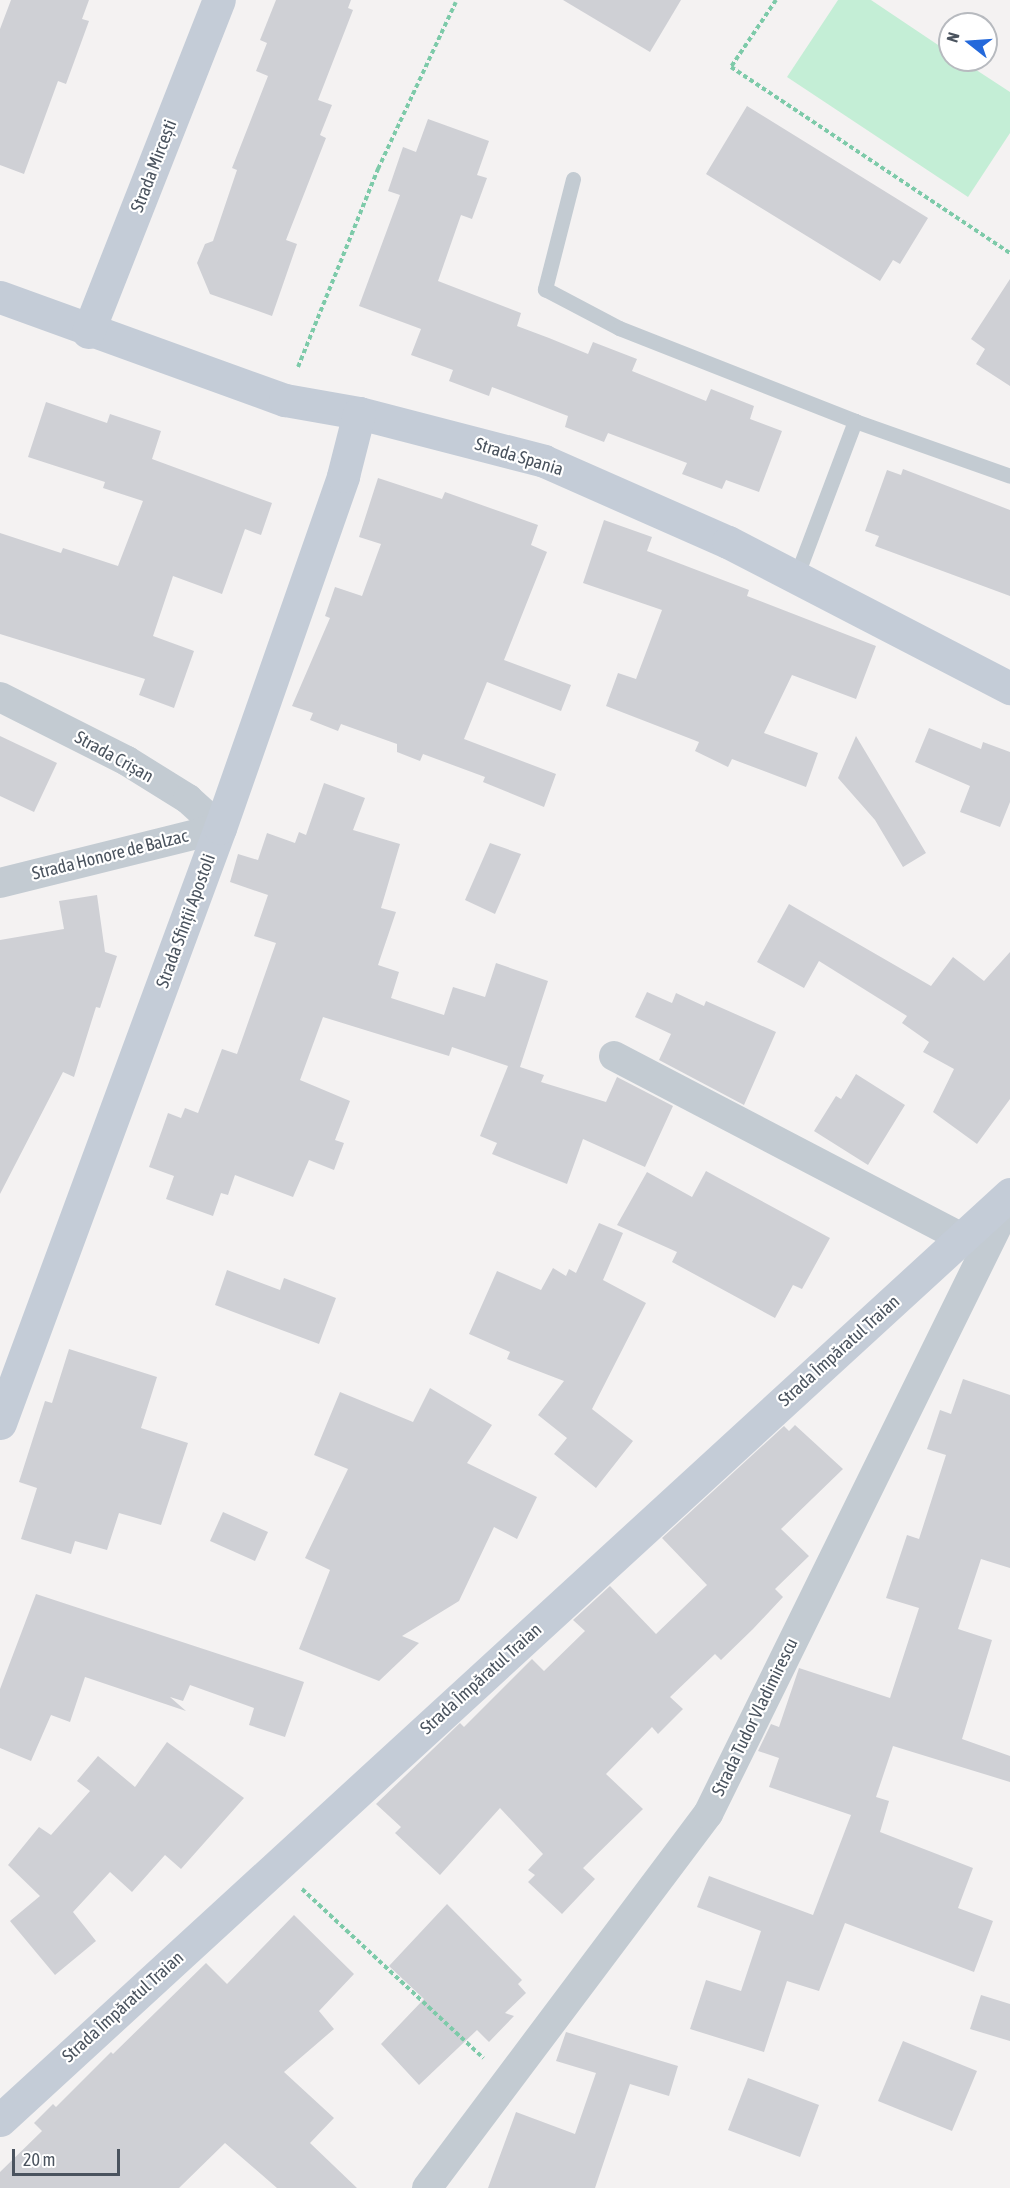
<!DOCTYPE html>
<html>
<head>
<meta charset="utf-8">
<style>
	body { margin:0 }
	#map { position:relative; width:1010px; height:2188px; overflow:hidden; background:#f4f2f2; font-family:"Asap Condensed",sans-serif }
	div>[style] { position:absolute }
	.green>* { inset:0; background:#c4eed6 }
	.building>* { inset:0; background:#cfd0d5 }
	.path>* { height:4px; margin-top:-2px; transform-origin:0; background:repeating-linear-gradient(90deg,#7dcaa9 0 4.5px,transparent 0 7.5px) }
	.lane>* { height:15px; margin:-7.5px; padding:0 7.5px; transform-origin:7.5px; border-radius:7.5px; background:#c3cbd2 }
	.street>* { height:30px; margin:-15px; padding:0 15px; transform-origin:15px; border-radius:15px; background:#c3cbd2 }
	.secondary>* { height:33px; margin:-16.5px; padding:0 16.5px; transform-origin:16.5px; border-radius:16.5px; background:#c4ccd7 }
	span { translate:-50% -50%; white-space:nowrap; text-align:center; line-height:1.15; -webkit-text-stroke:4.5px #fff; paint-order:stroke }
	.street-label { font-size:18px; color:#4a535e }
	.north { position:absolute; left:938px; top:12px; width:60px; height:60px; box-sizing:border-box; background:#fff; border:2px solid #b7babf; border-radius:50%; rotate:287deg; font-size:16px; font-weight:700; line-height:24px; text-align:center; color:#4a535e }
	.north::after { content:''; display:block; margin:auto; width:21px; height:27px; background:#2469db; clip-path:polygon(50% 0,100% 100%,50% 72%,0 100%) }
	.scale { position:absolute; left:12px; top:2149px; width:108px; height:27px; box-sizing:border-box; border:3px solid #4a535e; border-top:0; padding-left:8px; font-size:18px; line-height:21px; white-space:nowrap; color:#4a535e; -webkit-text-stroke:4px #fff; paint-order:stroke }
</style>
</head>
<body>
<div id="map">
	<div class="green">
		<i style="clip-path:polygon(838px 0,871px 0,950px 53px,950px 60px,961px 60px,1010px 92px,1010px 133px,968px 197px,787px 77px)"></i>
	</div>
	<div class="building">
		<i style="clip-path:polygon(11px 0,89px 0,82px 19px,89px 21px,66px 84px,58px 81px,24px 174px,0 165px,0 29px)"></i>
		<i style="clip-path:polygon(276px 0,351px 0,348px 8px,353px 10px,318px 100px,332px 105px,320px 135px,326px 138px,286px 240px,297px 244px,272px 316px,210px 294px,197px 263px,205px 244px,213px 241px,237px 170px,232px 168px,268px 76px,256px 71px,267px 43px,260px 40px)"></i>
		<i style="clip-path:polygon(563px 0,681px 0,650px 52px)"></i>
		<i style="clip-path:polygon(747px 106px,928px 218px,900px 264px,893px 260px,880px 281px,706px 174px)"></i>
		<i style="clip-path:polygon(428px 119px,489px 141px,477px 175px,487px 178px,472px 219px,461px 215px,438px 281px,521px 313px,517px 326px,549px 338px,588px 354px,593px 342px,637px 359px,632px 371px,706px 401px,711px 389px,754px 406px,750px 419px,782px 431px,759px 492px,726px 480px,722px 489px,682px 474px,687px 463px,608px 433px,604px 442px,565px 427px,568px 416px,492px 387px,489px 396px,449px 381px,453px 370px,411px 355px,421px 329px,359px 306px,400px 195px,388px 191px,403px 147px,416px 152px)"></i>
		<i style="clip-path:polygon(1010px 279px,1010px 386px,976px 364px,985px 349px,971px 339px)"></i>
		<i style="clip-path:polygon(46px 402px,107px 423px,110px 414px,161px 431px,152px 459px,272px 503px,261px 535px,245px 529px,222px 594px,173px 576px,153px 636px,194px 651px,174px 708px,139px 695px,145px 679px,0 634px,0 533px,61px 553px,63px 548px,118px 566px,143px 501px,103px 488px,105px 482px,28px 457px)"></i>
		<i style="clip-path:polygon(903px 469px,1010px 510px,1010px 596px,875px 546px,879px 536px,865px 531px,887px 470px,901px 475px)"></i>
		<i style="clip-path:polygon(378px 478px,442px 499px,445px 492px,538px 525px,531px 545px,547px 552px,504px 660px,571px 685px,561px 711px,487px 682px,464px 739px,556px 774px,544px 807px,483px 782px,485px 777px,423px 754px,420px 761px,397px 752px,397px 744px,341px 724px,338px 731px,310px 720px,313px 713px,292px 706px,330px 618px,325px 616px,335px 587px,362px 596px,381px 544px,359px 537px)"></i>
		<i style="clip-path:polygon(604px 520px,652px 537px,647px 551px,749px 590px,747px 596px,876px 646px,856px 699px,792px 675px,764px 733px,818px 753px,806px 787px,732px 759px,728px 767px,695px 751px,699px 742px,606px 706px,618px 673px,636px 679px,662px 610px,583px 583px)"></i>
		<i style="clip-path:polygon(929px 728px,981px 749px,983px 742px,1010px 752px,1010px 802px,1000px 827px,960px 812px,970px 786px,915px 762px)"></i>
		<i style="clip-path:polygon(0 736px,57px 763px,34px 812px,0 796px)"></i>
		<i style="clip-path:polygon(856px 736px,926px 853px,903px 867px,875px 820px,838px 778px)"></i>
		<i style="clip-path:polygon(324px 783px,365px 798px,353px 830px,400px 844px,381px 908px,396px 912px,378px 965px,399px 972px,391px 998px,444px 1015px,453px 987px,485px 997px,496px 963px,548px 981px,520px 1067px,544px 1075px,541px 1082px,606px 1102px,617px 1077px,673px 1106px,645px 1167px,583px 1139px,567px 1184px,492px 1154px,497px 1143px,480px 1136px,508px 1066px,452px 1047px,449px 1056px,323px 1017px,300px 1080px,350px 1101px,335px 1140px,344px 1143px,334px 1170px,309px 1160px,293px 1197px,235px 1175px,228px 1195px,221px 1193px,213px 1216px,166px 1199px,174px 1176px,149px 1167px,168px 1113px,181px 1118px,185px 1108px,198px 1113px,222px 1049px,237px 1054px,276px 943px,254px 936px,268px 895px,230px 882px,238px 854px,258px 860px,267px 833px,295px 843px,299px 832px,306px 835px)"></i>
		<i style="clip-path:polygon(490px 843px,521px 854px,495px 914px,465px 900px)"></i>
		<i style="clip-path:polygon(97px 895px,105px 952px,117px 956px,100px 1008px,96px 1007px,74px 1077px,63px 1072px,0 1194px,0 940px,64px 929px,59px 901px)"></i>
		<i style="clip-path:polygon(789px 904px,931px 986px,953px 957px,984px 981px,1010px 952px,1010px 1099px,977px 1144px,933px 1112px,954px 1069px,923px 1052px,929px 1042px,902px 1023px,907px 1016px,819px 961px,804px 988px,757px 962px)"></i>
		<i style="clip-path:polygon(647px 992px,672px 1003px,676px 993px,704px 1006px,706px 1001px,776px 1032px,744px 1105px,659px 1060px,671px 1034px,635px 1017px)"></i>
		<i style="clip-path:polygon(856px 1074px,905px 1105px,868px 1165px,814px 1131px,836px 1096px,841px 1099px)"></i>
		<i style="clip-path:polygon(706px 1171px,830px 1238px,802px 1289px,793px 1285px,775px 1318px,672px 1262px,677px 1252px,617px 1225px,647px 1172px,692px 1197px)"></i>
		<i style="clip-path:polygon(599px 1223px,623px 1233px,603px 1280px,646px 1303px,592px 1409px,633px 1441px,596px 1488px,554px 1454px,567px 1438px,538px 1415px,564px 1381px,507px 1359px,510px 1352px,469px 1334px,497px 1271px,541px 1290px,553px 1268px,566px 1276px,569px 1269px,576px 1273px)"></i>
		<i style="clip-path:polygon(227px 1270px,280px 1290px,284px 1278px,336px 1298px,319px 1344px,215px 1305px)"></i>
		<i style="clip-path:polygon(69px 1349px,157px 1377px,141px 1428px,188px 1443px,161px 1525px,119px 1513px,107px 1550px,75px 1541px,71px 1554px,21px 1539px,37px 1488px,19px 1482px,45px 1401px,52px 1403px)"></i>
		<i style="clip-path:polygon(963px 1379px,1010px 1395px,1010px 1568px,981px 1559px,958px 1629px,992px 1640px,962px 1739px,1010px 1756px,1010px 1782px,893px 1746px,876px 1797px,889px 1801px,880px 1832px,973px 1868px,958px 1908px,993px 1921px,974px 1972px,845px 1923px,819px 1991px,787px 1981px,764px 2052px,690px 2029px,706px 1980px,741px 1991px,761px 1931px,697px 1907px,709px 1876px,813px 1915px,851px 1815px,769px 1787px,779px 1758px,758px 1751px,771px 1724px,779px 1727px,799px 1668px,890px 1698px,919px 1608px,886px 1598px,907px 1535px,919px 1539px,946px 1455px,927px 1449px,940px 1410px,951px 1414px)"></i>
		<i style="clip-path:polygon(430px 1388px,492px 1425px,467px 1463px,537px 1497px,517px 1539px,494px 1527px,459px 1601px,402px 1636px,419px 1643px,379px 1681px,299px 1649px,330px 1570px,305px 1558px,348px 1469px,314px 1455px,340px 1392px,413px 1422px)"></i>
		<i style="clip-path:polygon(795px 1425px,843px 1469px,781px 1529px,809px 1556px,775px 1589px,783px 1597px,753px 1629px,721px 1660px,715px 1654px,670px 1697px,683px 1709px,658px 1734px,652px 1727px,606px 1774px,643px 1809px,583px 1868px,595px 1879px,562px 1914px,528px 1882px,535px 1875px,528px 1870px,543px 1854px,500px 1808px,440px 1875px,395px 1833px,401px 1827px,376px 1804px,460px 1723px,464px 1727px,532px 1659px,544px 1671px,585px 1631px,573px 1620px,610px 1586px,656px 1634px,707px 1585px,662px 1538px,784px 1426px,789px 1431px)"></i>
		<i style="clip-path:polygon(223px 1512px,268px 1532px,255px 1561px,210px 1541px)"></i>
		<i style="clip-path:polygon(36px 1594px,304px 1682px,285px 1737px,249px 1725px,254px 1708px,190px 1685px,183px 1701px,170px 1697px,186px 1711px,85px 1677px,70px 1722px,51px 1715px,31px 1761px,0 1748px,0 1689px)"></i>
		<i style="clip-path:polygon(167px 1742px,244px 1798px,181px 1869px,165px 1855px,132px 1892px,110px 1872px,73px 1912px,96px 1941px,55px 1975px,10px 1921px,40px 1896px,8px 1865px,39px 1827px,51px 1835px,90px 1791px,77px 1781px,98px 1756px,135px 1787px)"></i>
		<i style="clip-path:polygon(447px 1904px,522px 1980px,518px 1984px,526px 1993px,505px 2013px,514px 2016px,489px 2042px,477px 2030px,419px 2085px,381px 2044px,424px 1999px,389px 1966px)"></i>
		<i style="clip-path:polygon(294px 1915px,354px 1974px,319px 2011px,334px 2029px,284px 2072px,334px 2118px,310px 2143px,357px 2188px,277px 2188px,225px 2143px,179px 2188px,0 2188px,0 2172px,42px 2131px,34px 2123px,53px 2104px,56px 2107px,111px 2052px,113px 2054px,206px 1963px,227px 1984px)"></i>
		<i style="clip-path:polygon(981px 1995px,1010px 2004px,1010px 2041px,970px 2029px)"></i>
		<i style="clip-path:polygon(566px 2032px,678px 2066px,669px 2096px,630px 2084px,595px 2188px,488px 2188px,516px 2112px,575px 2134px,596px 2073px,556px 2061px)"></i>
		<i style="clip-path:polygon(903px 2041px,977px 2071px,952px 2131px,878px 2101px)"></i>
		<i style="clip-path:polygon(748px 2078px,819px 2105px,800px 2157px,728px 2130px)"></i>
	</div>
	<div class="path">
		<i style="left:776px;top:0;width:81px;rotate:123.9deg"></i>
		<i style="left:731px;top:67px;width:335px;rotate:33.7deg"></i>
		<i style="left:298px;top:367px;width:214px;rotate:-68deg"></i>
		<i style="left:378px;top:169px;width:184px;rotate:-65deg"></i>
		<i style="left:302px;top:1889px;width:248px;rotate:43deg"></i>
	</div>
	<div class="lane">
		<i style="left:573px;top:179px;width:114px;rotate:104.3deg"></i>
		<i style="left:545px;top:289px;width:84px;rotate:27.8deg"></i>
		<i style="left:619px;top:328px;width:254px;rotate:21.5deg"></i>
		<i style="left:855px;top:421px;width:164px;rotate:19.5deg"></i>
		<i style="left:796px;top:577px;width:167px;rotate:-69.3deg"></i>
	</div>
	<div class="street">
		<i style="left:0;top:697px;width:142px;rotate:26.7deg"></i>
		<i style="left:127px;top:761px;width:72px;rotate:31.9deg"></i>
		<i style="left:188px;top:799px;width:43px;rotate:42.2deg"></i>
		<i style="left:0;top:883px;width:227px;rotate:-14deg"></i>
		<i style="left:614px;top:1056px;width:393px;rotate:27.6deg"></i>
		<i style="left:427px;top:2188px;width:468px;rotate:-53.1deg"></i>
		<i style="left:708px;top:1814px;width:684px;rotate:-63.81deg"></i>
	</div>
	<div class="secondary">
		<i style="left:0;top:297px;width:303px;rotate:19.9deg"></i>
		<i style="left:285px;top:400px;width:75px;rotate:10deg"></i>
		<i style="left:359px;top:413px;width:191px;rotate:14.5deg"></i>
		<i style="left:544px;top:461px;width:201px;rotate:23.8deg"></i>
		<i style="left:728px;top:542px;width:318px;rotate:27.4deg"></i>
		<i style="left:88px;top:332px;width:357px;rotate:-68.5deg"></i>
		<i style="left:0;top:1423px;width:634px;rotate:-69.71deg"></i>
		<i style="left:220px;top:828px;width:373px;rotate:-70.7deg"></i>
		<i style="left:343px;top:476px;width:65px;rotate:-75.7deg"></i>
		<i style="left:0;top:2120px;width:1370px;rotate:-42.52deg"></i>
	</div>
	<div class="street-label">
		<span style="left:154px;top:166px;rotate:-69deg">Strada Mircești</span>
		<span style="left:519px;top:457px;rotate:17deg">Strada Spania</span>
		<span style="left:114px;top:757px;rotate:29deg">Strada Crișan</span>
		<span style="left:110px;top:855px;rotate:-14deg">Strada Honore de Balzac</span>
		<span style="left:186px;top:921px;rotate:-70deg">Strada Sfinții Apostoli</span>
		<span style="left:839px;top:1351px;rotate:-42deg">Strada Împăratul Traian</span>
		<span style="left:481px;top:1679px;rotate:-42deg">Strada Împăratul Traian</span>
		<span style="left:755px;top:1717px;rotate:-64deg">Strada Tudor Vladimirescu</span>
		<span style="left:123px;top:2007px;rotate:-42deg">Strada Împăratul Traian</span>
	</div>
	<div class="north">N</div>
	<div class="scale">20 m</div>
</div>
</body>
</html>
